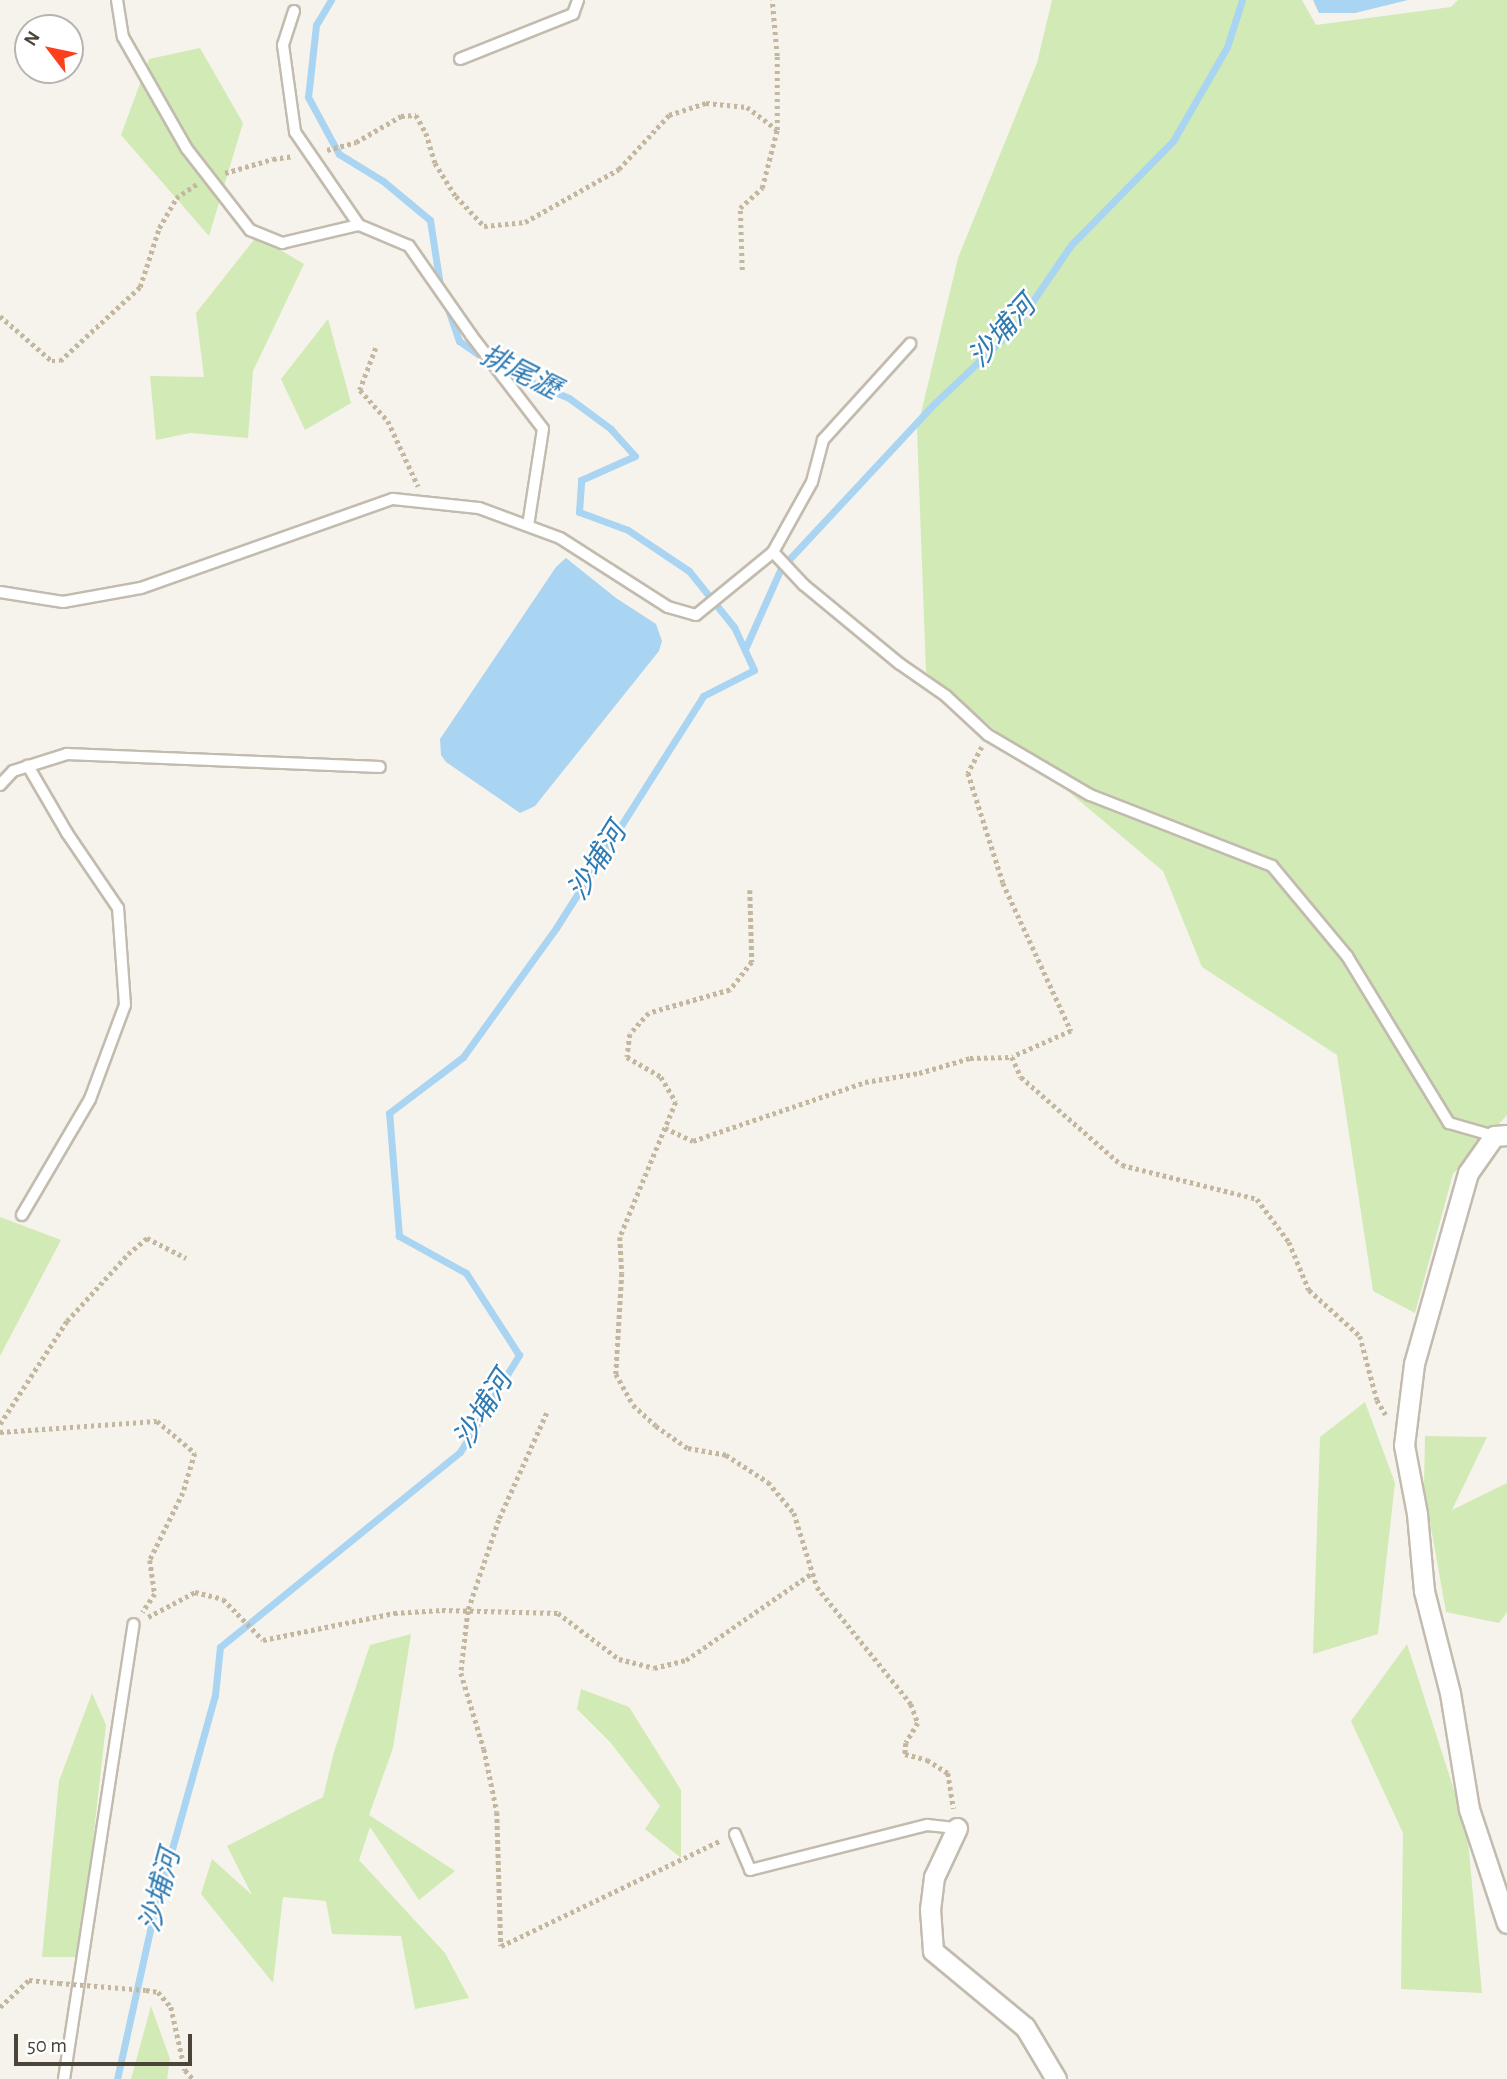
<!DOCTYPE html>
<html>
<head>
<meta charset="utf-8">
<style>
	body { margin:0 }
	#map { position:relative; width:1507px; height:2079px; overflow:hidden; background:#f6f3ec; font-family:"Alegreya Sans","Noto Sans TC",sans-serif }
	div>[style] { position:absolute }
	.green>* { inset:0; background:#d2eab5 }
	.water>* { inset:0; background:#a9d4f2 }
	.stream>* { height:7px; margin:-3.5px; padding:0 3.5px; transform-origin:3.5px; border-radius:3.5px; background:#a9d4f2 }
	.path>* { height:4.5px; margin-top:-2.25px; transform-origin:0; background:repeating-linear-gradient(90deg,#c4b79f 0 3.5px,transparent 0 7px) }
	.roads { filter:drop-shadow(2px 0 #c2bbae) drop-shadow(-2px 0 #c2bbae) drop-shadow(0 2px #c2bbae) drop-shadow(0 -2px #c2bbae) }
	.service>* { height:10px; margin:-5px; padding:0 5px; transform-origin:5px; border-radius:5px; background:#fff }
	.minor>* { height:19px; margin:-9.5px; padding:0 9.5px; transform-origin:9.5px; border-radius:9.5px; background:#fff }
	.path-bridge>* { height:4.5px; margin-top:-2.25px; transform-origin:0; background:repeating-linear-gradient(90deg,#c4b79f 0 3.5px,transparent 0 7px) }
	span { translate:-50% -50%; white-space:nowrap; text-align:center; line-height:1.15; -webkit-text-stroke:5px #fff; paint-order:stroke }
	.water-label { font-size:28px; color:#2e7ab2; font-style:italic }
	.north { position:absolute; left:14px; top:14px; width:70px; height:70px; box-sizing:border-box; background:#fff; border:2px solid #b7b4b0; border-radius:50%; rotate:302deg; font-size:19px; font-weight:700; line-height:28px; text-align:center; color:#4b4439 }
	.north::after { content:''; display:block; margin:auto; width:24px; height:32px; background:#fc3f1d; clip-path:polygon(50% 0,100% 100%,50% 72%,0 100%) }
	.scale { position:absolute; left:14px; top:2034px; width:178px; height:32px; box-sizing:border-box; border:4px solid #4b4439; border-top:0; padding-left:9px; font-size:21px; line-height:24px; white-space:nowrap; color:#4b4439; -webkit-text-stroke:5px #fff; paint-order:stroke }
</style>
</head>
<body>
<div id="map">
	<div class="green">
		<i style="clip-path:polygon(1052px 0,1302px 0,1316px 25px,1451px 7px,1458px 0,1507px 0,1507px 1115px,1453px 1174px,1415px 1313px,1373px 1291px,1337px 1055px,1202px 967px,1163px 871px,926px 672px,917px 430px,958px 258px,1037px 63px)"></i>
		<i style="clip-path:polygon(200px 48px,243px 123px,209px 236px,121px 135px,149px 59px)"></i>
		<i style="clip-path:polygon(257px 236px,304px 264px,253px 371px,248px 438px,190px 433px,156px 440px,150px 376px,204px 377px,196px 313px)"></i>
		<i style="clip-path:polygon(328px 319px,351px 403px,305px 430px,281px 379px)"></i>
		<i style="clip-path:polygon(0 1217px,61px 1240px,0 1356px)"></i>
		<i style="clip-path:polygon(1365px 1402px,1395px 1483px,1378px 1634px,1313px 1654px,1320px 1437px)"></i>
		<i style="clip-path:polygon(1425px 1436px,1487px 1437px,1452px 1510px,1507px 1483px,1507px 1612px,1499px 1623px,1446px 1612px,1424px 1488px)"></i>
		<i style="clip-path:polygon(411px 1634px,393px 1748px,369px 1815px,455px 1871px,419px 1900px,370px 1827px,359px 1860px,445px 1953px,469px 1998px,415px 2009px,401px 1936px,332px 1934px,326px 1901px,283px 1897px,273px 1983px,201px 1894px,212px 1859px,252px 1895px,227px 1846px,323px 1797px,334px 1752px,370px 1645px)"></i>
		<i style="clip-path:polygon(1407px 1644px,1467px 1830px,1482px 1993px,1401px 1989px,1403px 1833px,1351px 1721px)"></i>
		<i style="clip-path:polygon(581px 1689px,629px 1707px,681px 1790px,681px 1858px,645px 1829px,660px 1806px,610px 1742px,577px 1709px)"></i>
		<i style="clip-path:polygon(92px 1693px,106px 1725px,80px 1957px,42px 1957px,59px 1781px)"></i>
		<i style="clip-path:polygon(151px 2006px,170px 2059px,167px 2079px,131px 2079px)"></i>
	</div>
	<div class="water">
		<i style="clip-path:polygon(1313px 0,1408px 0,1355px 13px,1319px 13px)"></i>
		<i style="clip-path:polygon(566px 558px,616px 598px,656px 624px,662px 641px,659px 651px,535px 806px,520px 813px,446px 762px,441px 755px,440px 739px,556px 567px)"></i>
	</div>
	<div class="stream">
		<i style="left:331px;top:0;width:29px;rotate:121deg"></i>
		<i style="left:316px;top:25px;width:72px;rotate:96.3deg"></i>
		<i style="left:308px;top:97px;width:65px;rotate:61.5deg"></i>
		<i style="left:339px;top:154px;width:52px;rotate:31.5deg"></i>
		<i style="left:383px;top:181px;width:61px;rotate:39.7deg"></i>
		<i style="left:430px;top:220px;width:66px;rotate:81.3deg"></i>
		<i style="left:745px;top:649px;width:89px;rotate:-66deg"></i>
		<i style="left:781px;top:568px;width:226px;rotate:-47deg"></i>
		<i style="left:935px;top:403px;width:110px;rotate:-43.5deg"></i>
		<i style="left:1015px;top:327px;width:99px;rotate:-55.7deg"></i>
		<i style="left:1071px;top:245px;width:146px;rotate:-45.6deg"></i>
		<i style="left:1173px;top:141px;width:108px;rotate:-60.1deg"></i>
		<i style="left:1227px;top:47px;width:49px;rotate:-72.3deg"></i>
		<i style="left:117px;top:2079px;width:166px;rotate:-77.5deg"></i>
		<i style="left:153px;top:1917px;width:230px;rotate:-74.4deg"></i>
		<i style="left:215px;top:1695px;width:48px;rotate:-84.1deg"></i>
		<i style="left:220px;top:1647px;width:309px;rotate:-39.1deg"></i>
		<i style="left:460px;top:1452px;width:114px;rotate:-58.7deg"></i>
		<i style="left:519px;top:1355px;width:98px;rotate:-122.9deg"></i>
		<i style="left:466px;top:1273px;width:77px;rotate:-151.1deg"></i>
		<i style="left:399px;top:1236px;width:123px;rotate:-94.6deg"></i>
		<i style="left:389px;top:1113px;width:93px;rotate:-37.1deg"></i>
		<i style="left:463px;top:1057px;width:159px;rotate:-54.2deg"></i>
		<i style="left:556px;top:928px;width:275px;rotate:-57.6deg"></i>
		<i style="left:703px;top:696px;width:57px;rotate:-27deg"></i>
		<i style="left:754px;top:670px;width:47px;rotate:-114.9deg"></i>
		<i style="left:734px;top:627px;width:72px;rotate:-128.8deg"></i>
		<i style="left:689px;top:571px;width:73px;rotate:-146.1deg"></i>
		<i style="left:628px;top:530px;width:52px;rotate:-159.8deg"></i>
		<i style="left:579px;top:512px;width:32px;rotate:-86deg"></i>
		<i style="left:581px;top:480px;width:59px;rotate:-24deg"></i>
		<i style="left:635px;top:456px;width:36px;rotate:-132deg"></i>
		<i style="left:611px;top:429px;width:52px;rotate:-143.6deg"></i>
		<i style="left:569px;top:398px;width:77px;rotate:-157.1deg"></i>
		<i style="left:498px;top:368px;width:47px;rotate:-145.3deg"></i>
		<i style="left:459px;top:341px;width:40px;rotate:-108.9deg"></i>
	</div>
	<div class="path">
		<i style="left:327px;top:150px;width:30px;rotate:-15deg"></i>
		<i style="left:356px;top:142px;width:52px;rotate:-30deg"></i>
		<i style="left:401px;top:116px;width:15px;rotate:-4deg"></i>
		<i style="left:416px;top:115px;width:21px;rotate:61deg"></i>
		<i style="left:426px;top:133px;width:31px;rotate:73deg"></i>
		<i style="left:435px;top:163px;width:39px;rotate:58deg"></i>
		<i style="left:456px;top:196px;width:41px;rotate:47deg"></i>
		<i style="left:484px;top:226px;width:41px;rotate:-5.6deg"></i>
		<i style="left:525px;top:222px;width:108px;rotate:-29.4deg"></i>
		<i style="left:619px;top:169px;width:74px;rotate:-47.2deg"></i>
		<i style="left:669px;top:115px;width:39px;rotate:-18deg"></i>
		<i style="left:706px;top:103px;width:41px;rotate:5.6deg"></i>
		<i style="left:747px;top:107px;width:38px;rotate:37deg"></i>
		<i style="left:225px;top:173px;width:50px;rotate:-16.3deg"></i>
		<i style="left:273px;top:159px;width:21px;rotate:-8deg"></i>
		<i style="left:742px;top:270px;width:62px;rotate:-91.8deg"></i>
		<i style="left:740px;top:208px;width:30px;rotate:-42deg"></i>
		<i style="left:762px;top:188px;width:60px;rotate:-75.5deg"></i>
		<i style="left:777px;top:130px;width:74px;rotate:-90deg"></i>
		<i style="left:777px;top:56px;width:56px;rotate:-95.1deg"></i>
		<i style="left:0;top:316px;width:69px;rotate:40.9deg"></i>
		<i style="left:52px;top:361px;width:8px"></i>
		<i style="left:60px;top:361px;width:109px;rotate:-42.8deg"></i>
		<i style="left:140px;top:287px;width:62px;rotate:-72.1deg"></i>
		<i style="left:159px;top:228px;width:34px;rotate:-60deg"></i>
		<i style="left:176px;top:198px;width:25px;rotate:-34deg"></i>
		<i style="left:376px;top:348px;width:45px;rotate:110.9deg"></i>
		<i style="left:360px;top:390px;width:42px;rotate:47.9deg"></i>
		<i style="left:388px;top:421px;width:72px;rotate:65.2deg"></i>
		<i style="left:982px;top:747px;width:30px;rotate:118deg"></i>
		<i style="left:968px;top:773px;width:115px;rotate:72.3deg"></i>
		<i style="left:1003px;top:883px;width:163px;rotate:65.3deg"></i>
		<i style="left:1071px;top:1031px;width:64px;rotate:156.2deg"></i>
		<i style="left:1012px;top:1057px;width:22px;rotate:66deg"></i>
		<i style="left:1021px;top:1077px;width:134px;rotate:41.1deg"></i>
		<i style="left:1122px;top:1165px;width:139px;rotate:14.1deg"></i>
		<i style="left:1257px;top:1199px;width:54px;rotate:53.3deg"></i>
		<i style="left:1289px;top:1242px;width:52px;rotate:67.4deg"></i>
		<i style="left:1309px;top:1290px;width:69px;rotate:42deg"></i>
		<i style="left:1360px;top:1336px;width:66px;rotate:75.1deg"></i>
		<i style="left:1377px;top:1400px;width:17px;rotate:59deg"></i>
		<i style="left:750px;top:890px;width:72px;rotate:88.4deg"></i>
		<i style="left:752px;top:962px;width:36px;rotate:128deg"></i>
		<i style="left:730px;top:990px;width:84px;rotate:164.1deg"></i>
		<i style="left:649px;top:1013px;width:28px;rotate:132deg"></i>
		<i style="left:630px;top:1034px;width:23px;rotate:97deg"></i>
		<i style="left:627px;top:1057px;width:39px;rotate:30deg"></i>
		<i style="left:661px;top:1077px;width:29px;rotate:59deg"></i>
		<i style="left:676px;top:1102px;width:146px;rotate:112.5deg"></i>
		<i style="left:620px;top:1237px;width:36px;rotate:87deg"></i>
		<i style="left:622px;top:1273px;width:101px;rotate:93.4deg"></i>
		<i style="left:616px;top:1374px;width:35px;rotate:61deg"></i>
		<i style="left:633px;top:1405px;width:31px;rotate:42deg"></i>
		<i style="left:656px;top:1426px;width:39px;rotate:35deg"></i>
		<i style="left:688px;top:1448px;width:39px;rotate:10deg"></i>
		<i style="left:726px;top:1455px;width:50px;rotate:32.7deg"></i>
		<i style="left:768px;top:1482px;width:40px;rotate:50deg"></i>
		<i style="left:794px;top:1513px;width:77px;rotate:72.7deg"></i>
		<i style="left:817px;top:1587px;width:150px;rotate:51.2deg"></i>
		<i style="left:911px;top:1704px;width:20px;rotate:70deg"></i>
		<i style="left:918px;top:1723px;width:23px;rotate:121deg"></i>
		<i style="left:906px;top:1743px;width:11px;rotate:95deg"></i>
		<i style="left:905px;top:1754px;width:23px;rotate:15deg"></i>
		<i style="left:927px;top:1760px;width:25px;rotate:32deg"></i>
		<i style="left:948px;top:1773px;width:36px;rotate:81deg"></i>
		<i style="left:665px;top:1128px;width:31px;rotate:25deg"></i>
		<i style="left:693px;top:1141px;width:182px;rotate:-18.9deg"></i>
		<i style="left:865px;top:1082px;width:55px;rotate:-9.5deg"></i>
		<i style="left:919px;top:1073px;width:53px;rotate:-16.4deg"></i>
		<i style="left:970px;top:1058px;width:42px;rotate:-1.4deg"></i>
		<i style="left:547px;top:1413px;width:117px;rotate:114.2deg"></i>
		<i style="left:499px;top:1520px;width:96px;rotate:108.8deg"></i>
		<i style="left:468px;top:1611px;width:62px;rotate:96.4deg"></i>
		<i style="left:461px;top:1673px;width:79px;rotate:73.2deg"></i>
		<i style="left:484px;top:1749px;width:64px;rotate:78.3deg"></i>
		<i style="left:497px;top:1812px;width:134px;rotate:88.3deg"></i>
		<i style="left:501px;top:1946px;width:244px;rotate:-25.7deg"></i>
		<i style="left:0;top:1424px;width:123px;rotate:-57deg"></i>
		<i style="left:67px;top:1321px;width:91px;rotate:-47.7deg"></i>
		<i style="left:128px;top:1254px;width:25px;rotate:-40deg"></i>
		<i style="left:147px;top:1238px;width:44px;rotate:27.1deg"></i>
		<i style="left:0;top:1432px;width:157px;rotate:-4deg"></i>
		<i style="left:157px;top:1421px;width:50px;rotate:40.1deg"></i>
		<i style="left:195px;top:1453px;width:42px;rotate:106.7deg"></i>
		<i style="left:183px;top:1493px;width:75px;rotate:116.2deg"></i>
		<i style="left:150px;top:1560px;width:34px;rotate:82deg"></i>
		<i style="left:155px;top:1594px;width:22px;rotate:124deg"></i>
		<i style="left:148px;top:1617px;width:53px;rotate:-28deg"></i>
		<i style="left:195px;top:1592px;width:29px;rotate:14deg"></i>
		<i style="left:223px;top:1599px;width:57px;rotate:45.7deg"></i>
		<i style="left:263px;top:1640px;width:134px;rotate:-11.6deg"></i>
		<i style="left:394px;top:1613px;width:48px;rotate:-3.6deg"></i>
		<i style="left:442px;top:1610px;width:116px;rotate:1.5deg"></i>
		<i style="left:558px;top:1613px;width:76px;rotate:37deg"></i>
		<i style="left:619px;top:1659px;width:36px;rotate:14deg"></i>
		<i style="left:654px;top:1668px;width:33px;rotate:-14deg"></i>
		<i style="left:686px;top:1660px;width:153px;rotate:-34.6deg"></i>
		<i style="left:146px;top:1990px;width:12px;rotate:9deg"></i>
		<i style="left:158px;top:1992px;width:20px;rotate:49deg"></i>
		<i style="left:171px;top:2007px;width:65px;rotate:77.5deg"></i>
		<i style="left:185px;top:2070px;width:12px;rotate:48deg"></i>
		<i style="left:0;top:2007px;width:40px;rotate:-43deg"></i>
		<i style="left:29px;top:1980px;width:30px;rotate:6deg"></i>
	</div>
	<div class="roads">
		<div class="service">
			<i style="left:117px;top:0;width:37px;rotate:81deg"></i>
			<i style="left:123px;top:37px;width:129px;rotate:60.3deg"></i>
			<i style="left:187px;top:149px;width:103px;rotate:52.1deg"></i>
			<i style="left:250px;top:230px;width:35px;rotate:22deg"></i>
			<i style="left:282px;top:243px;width:79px;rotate:-13.2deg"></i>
			<i style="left:359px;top:225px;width:54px;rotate:22.8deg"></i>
			<i style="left:409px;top:246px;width:108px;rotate:55.1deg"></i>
			<i style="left:471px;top:335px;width:118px;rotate:52.5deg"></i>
			<i style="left:543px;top:429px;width:98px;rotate:98.8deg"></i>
			<i style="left:294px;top:11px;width:36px;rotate:108deg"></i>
			<i style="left:283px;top:45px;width:88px;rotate:82.1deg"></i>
			<i style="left:295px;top:132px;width:113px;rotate:55.5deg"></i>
			<i style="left:460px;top:59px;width:122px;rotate:-21.7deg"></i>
			<i style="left:573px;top:14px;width:15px;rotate:-70deg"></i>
			<i style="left:773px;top:552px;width:45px;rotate:46.8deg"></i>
			<i style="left:804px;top:585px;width:124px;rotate:39.5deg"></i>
			<i style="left:900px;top:664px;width:56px;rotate:34.8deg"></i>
			<i style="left:946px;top:696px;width:57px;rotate:42.9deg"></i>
			<i style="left:988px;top:735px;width:118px;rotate:30.5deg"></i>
			<i style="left:1090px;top:795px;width:195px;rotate:21.3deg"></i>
			<i style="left:1272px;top:866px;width:117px;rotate:50.2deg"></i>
			<i style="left:1347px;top:956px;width:196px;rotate:58.6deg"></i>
			<i style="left:1449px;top:1123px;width:47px;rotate:16.1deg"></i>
			<i style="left:0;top:592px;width:64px;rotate:9deg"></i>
			<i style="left:63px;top:602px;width:79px;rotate:-10.2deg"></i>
			<i style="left:141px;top:588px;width:267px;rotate:-19.5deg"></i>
			<i style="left:393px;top:499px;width:86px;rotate:6deg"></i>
			<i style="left:479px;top:508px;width:86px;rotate:20.3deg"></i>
			<i style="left:560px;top:538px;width:128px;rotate:32.6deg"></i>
			<i style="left:668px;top:607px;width:29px;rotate:16deg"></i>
			<i style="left:696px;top:615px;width:99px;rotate:-39.3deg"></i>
			<i style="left:773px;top:552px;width:80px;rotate:-60.9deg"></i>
			<i style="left:812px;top:482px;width:43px;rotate:-75.3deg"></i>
			<i style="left:823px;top:440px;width:130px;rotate:-47.8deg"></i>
			<i style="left:0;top:785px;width:19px;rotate:-47deg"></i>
			<i style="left:13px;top:771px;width:57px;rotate:-17.5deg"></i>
			<i style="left:67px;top:754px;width:313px;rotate:2.4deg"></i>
			<i style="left:22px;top:1215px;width:134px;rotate:-59.6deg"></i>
			<i style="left:90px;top:1099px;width:100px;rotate:-69.6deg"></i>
			<i style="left:125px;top:1005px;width:97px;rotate:-94.1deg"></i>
			<i style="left:118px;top:908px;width:91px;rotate:-124.2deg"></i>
			<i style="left:67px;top:833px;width:78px;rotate:-120.2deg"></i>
			<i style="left:735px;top:1834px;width:39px;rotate:67deg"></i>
			<i style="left:750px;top:1870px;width:183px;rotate:-14.3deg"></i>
			<i style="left:927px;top:1825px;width:30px;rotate:6deg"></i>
			<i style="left:64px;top:2079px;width:460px;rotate:-81.3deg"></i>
		</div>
		<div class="minor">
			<i style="left:1507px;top:1135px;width:13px;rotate:176deg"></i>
			<i style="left:1494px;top:1136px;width:45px;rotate:125.1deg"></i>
			<i style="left:1468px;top:1173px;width:198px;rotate:105.8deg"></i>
			<i style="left:1414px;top:1364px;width:82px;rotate:97deg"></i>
			<i style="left:1404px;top:1445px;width:70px;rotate:79.3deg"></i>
			<i style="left:1417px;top:1514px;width:77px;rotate:84.8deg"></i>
			<i style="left:1424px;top:1591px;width:105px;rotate:75.7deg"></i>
			<i style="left:1450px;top:1693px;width:118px;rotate:80.7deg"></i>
			<i style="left:1469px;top:1809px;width:120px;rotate:71.6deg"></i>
			<i style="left:957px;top:1828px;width:54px;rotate:115.1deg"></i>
			<i style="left:934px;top:1877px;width:32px;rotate:97deg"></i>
			<i style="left:930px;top:1909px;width:42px;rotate:85.9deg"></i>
			<i style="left:933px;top:1951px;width:119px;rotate:39.6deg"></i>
			<i style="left:1025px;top:2027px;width:61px;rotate:59.2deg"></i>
		</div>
	</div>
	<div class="path-bridge">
		<i style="left:59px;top:1983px;width:87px;rotate:4.6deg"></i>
	</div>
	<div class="water-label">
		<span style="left:1003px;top:332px;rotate:-48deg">沙埔河</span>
		<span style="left:520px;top:373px;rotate:27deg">排尾瀝</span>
		<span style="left:598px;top:862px;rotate:-58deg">沙埔河</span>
		<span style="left:484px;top:1410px;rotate:-58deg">沙埔河</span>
		<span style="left:161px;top:1891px;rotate:-75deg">沙埔河</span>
	</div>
	<div class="north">N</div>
	<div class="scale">50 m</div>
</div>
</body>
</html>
